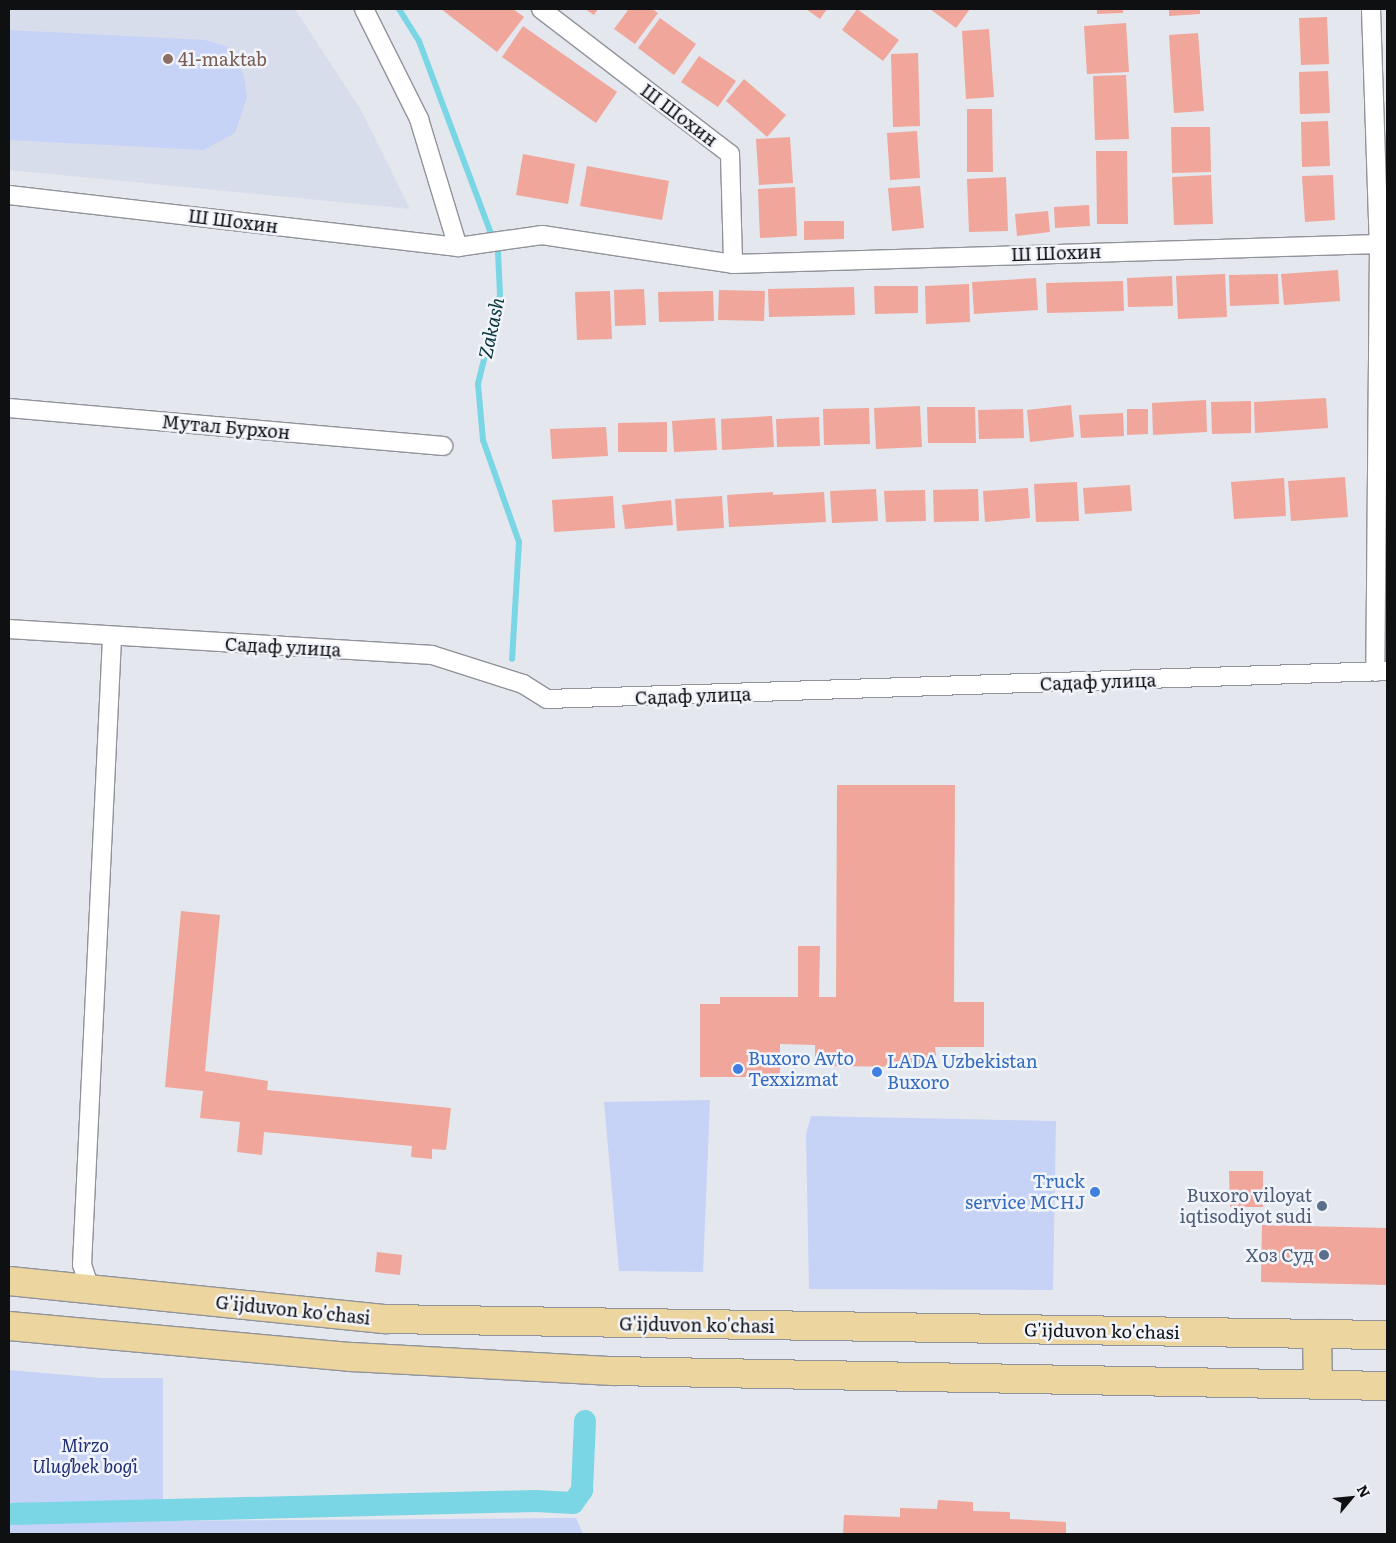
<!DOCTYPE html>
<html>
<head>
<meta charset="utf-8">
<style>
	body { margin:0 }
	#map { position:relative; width:1396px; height:1543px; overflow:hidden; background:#e4e7ee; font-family:Literata,serif }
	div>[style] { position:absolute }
	.built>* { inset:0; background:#d8ddeb }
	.green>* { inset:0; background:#c6d3f7 }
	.stream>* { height:6px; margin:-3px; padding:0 3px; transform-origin:3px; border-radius:3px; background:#7ad6e4 }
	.canal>* { height:22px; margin:-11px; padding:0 11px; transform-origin:11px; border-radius:11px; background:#7ad6e4 }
	.building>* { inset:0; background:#f0a69a }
	.roads { filter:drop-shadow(1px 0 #91939a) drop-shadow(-1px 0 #91939a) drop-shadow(0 1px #91939a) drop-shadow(0 -1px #91939a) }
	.street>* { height:18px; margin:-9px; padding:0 9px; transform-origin:9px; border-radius:9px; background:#fff }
	.primary>* { height:28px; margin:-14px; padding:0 14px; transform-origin:14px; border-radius:14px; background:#ecd59e }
	.dots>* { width:14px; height:14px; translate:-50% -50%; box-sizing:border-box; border:2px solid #f2f4fb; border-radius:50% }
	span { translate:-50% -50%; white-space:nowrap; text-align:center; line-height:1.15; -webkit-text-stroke:5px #f2f4fb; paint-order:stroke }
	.education-label { font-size:18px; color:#785e54 }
	.left { translate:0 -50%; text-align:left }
	.street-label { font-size:18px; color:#0f1012 }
	.shop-label { font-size:18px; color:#366cbe }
	.right { translate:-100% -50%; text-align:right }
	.service-label { font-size:18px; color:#4e5e75 }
	.park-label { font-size:18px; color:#213075; font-style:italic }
	.water-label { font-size:19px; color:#053439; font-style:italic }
	.frame { position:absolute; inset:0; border:10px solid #0f1012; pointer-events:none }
	.north { position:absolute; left:1326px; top:1473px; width:50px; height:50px; -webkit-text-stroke:4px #f2f4fb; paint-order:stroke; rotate:62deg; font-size:14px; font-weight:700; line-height:20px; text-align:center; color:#0f1012 }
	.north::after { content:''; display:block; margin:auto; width:18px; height:22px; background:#0f1012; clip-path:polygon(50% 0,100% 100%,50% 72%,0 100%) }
</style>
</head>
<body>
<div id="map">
	<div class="built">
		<i style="clip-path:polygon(9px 9px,295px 9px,361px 110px,410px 209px,9px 170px)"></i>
	</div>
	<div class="green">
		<i style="clip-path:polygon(9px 30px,205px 40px,228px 47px,244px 76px,247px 97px,235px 133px,204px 150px,9px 140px)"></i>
		<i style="clip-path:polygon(710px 1100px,703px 1272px,619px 1271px,604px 1102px)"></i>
		<i style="clip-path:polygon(811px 1116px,1056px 1121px,1053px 1290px,809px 1289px,806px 1134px)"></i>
		<i style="clip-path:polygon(9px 1370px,101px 1378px,163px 1378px,163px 1521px,576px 1518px,583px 1534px,9px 1534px)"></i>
	</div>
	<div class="stream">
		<i style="left:399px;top:9px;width:38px;rotate:58deg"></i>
		<i style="left:419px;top:41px;width:225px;rotate:69.5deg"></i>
		<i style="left:498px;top:252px;width:43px;rotate:87.3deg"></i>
		<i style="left:500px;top:295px;width:92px;rotate:103.9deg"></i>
		<i style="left:478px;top:384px;width:56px;rotate:84.9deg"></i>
		<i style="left:483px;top:440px;width:108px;rotate:70.6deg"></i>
		<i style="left:519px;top:542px;width:117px;rotate:93.4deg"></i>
	</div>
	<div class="canal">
		<i style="left:9px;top:1514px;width:526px;rotate:-1.42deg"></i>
		<i style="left:535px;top:1501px;width:38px;rotate:3deg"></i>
		<i style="left:573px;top:1503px;width:16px;rotate:-55deg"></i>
		<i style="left:582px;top:1490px;width:69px;rotate:-87.5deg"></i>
	</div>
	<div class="building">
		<i style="clip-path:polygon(441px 9px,513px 9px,524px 17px,497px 52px)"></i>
		<i style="clip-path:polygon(585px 9px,598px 9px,594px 15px)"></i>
		<i style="clip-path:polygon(629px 9px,652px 9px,658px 13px,635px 44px,614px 29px)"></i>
		<i style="clip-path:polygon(806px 9px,827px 9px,820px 19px)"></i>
		<i style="clip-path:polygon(857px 9px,899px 40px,883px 61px,842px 30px)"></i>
		<i style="clip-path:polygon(930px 9px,970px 9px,956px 28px)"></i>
		<i style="clip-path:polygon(1097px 9px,1123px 9px,1123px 13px,1097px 14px)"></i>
		<i style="clip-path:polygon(1169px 9px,1200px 9px,1200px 14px,1169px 16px)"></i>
		<i style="clip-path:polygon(1327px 17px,1329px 64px,1301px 65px,1299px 18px)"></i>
		<i style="clip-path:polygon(660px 18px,696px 44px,674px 75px,638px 48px)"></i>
		<i style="clip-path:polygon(1126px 23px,1129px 72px,1087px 74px,1084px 26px)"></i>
		<i style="clip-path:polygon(523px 26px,617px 92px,596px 123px,502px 57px)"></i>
		<i style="clip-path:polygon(989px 29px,994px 97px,966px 99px,962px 31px)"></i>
		<i style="clip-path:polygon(1198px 33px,1204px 111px,1174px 113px,1169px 35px)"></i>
		<i style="clip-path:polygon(918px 53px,920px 126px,893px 127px,891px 54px)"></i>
		<i style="clip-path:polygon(699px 56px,736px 81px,718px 107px,681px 82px)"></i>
		<i style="clip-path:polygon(1328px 71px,1330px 113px,1300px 114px,1299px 72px)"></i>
		<i style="clip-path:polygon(1126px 75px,1129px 139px,1095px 140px,1093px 76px)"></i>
		<i style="clip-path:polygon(744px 79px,786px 115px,767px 137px,726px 101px)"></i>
		<i style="clip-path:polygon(967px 109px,992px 109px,993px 172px,967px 172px)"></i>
		<i style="clip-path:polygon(1328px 121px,1330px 166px,1302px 167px,1301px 122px)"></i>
		<i style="clip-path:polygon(1171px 127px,1210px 127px,1211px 172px,1172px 173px)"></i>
		<i style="clip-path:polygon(917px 131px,920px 178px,890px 180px,887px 133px)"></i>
		<i style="clip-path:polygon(790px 137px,793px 183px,759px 185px,756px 139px)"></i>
		<i style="clip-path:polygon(1096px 151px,1127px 151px,1128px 224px,1097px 224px)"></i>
		<i style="clip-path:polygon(523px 154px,575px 164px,568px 204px,516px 195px)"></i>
		<i style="clip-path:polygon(587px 166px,669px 181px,662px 220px,580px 206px)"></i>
		<i style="clip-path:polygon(1211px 175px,1213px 224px,1174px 225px,1172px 177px)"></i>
		<i style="clip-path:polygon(1333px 175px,1335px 220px,1305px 222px,1302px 176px)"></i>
		<i style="clip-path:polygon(1006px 177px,1008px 231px,969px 232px,967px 179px)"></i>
		<i style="clip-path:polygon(920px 186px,924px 228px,892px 231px,888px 188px)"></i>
		<i style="clip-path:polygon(795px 187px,797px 236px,760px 238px,758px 189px)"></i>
		<i style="clip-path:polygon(1089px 205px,1090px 226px,1055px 228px,1054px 207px)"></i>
		<i style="clip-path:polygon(1048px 211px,1050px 232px,1017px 236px,1015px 214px)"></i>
		<i style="clip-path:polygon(804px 221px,844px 221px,844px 239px,804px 240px)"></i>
		<i style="clip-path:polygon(1338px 270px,1340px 301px,1284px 305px,1281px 274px)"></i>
		<i style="clip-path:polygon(1225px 274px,1227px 317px,1178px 319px,1176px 276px)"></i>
		<i style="clip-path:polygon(1278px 274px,1279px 304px,1230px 306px,1229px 275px)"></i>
		<i style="clip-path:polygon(1172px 276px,1173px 306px,1128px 307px,1127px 278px)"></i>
		<i style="clip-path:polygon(1036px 278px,1038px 310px,974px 314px,972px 282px)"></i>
		<i style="clip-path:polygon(1123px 281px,1124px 311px,1047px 313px,1046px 283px)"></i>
		<i style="clip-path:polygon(969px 284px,970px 322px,926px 324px,925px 286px)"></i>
		<i style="clip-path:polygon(874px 286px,918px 286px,918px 313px,875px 314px)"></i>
		<i style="clip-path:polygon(854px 287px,855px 315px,769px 317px,768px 289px)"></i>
		<i style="clip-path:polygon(644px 289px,646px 325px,615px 326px,614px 290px)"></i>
		<i style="clip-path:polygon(719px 290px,765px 291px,764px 321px,718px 320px)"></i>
		<i style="clip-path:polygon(610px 291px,612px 339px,577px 340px,575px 292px)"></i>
		<i style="clip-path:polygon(713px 291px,714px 321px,659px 322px,658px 292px)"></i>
		<i style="clip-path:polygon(1326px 398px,1328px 428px,1255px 433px,1254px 402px)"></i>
		<i style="clip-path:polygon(1206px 400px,1207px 432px,1153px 435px,1152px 403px)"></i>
		<i style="clip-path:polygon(1251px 401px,1251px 433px,1212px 434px,1211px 402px)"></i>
		<i style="clip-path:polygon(1071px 405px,1074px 437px,1030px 442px,1027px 410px)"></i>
		<i style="clip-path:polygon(920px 406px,922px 447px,876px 449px,874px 408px)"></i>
		<i style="clip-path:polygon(927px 407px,975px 407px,976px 443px,928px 443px)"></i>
		<i style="clip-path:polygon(869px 408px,870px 444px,824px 445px,823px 409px)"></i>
		<i style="clip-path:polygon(1023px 409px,1024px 438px,979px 439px,978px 410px)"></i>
		<i style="clip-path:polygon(1127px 409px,1148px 409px,1148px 434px,1127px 435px)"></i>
		<i style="clip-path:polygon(1123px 413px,1124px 436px,1081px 438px,1079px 415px)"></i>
		<i style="clip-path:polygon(772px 416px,774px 447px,722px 450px,721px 419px)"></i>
		<i style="clip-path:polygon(819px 417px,820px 446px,777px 447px,776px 419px)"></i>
		<i style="clip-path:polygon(715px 418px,717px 450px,674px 452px,672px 421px)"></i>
		<i style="clip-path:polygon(667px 422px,667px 452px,618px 452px,618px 423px)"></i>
		<i style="clip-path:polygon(606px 427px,608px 456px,552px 459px,550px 429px)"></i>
		<i style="clip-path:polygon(1345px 477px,1348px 517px,1291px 521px,1288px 481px)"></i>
		<i style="clip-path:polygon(1284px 478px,1286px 516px,1234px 519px,1231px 482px)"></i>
		<i style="clip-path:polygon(1077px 482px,1079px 521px,1036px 522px,1034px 484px)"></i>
		<i style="clip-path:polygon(1130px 485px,1132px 511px,1085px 514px,1083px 488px)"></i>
		<i style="clip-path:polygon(1028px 488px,1030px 518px,985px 522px,983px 491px)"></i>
		<i style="clip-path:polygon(876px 489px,878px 521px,832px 523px,830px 491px)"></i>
		<i style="clip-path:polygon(978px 489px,979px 521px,934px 522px,933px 490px)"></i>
		<i style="clip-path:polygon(925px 490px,926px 521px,886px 522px,884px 491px)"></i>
		<i style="clip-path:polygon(773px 492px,773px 495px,824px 492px,826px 522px,729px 527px,727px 495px)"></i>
		<i style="clip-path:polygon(613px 496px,615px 528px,554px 532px,552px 500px)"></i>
		<i style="clip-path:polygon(722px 496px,724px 528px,677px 531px,675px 499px)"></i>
		<i style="clip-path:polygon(671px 500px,673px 525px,625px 529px,622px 505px)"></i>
		<i style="clip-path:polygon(837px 785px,955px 785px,954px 1002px,984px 1002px,984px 1047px,935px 1047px,936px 1055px,922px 1067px,815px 1066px,815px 1045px,780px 1044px,780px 1077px,700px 1077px,700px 1004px,720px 1004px,720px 997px,798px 997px,798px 946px,820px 946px,819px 997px,836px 997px)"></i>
		<i style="clip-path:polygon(181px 911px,220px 915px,205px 1071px,268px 1081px,267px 1090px,451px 1108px,446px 1150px,432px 1149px,432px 1159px,411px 1157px,412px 1146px,264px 1132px,262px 1155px,237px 1152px,240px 1122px,200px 1118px,203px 1091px,165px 1087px)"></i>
		<i style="clip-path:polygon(1229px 1171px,1263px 1171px,1263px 1207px,1230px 1207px)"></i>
		<i style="clip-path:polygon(1262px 1225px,1387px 1228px,1387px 1285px,1261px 1282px)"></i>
		<i style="clip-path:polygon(377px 1252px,402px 1255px,400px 1275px,375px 1272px)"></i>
		<i style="clip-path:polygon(938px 1500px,973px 1502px,973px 1511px,1010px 1512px,1010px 1519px,1066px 1522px,1066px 1534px,843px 1534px,844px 1515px,900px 1517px,900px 1508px,937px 1509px)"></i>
	</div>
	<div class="roads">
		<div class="street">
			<i style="left:364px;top:9px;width:123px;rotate:63.4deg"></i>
			<i style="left:419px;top:119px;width:134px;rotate:73.1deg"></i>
			<i style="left:541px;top:9px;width:238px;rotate:37.5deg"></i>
			<i style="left:730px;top:154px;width:110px;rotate:88.4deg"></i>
			<i style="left:1371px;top:9px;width:235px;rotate:88.1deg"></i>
			<i style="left:1379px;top:244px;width:428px;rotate:90.5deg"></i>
			<i style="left:9px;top:195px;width:452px;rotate:6.6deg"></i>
			<i style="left:458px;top:247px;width:85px;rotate:-8.1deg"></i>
			<i style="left:542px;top:235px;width:193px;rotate:8.6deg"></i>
			<i style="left:733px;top:264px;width:646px;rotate:-1.77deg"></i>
			<i style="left:9px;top:408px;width:436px;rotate:5deg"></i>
			<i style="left:9px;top:629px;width:424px;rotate:3.5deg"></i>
			<i style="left:432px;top:655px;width:96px;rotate:17.7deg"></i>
			<i style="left:523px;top:684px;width:28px;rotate:32deg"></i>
			<i style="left:547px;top:699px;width:840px;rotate:-1.91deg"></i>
			<i style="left:90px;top:1289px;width:25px;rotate:-108deg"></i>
			<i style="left:82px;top:1265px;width:628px;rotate:-87.26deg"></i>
		</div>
		<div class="primary">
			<i style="left:9px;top:1281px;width:379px;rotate:5.8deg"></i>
			<i style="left:386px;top:1319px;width:1001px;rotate:0.92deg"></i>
			<i style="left:9px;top:1326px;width:344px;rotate:5.2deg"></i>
			<i style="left:352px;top:1357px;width:261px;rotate:3.1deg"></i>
			<i style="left:613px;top:1371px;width:774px;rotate:1.11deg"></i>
			<i style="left:1317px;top:1334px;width:50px;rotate:88.9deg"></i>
		</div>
	</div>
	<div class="dots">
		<i style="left:168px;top:59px;background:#8d6e63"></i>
		<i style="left:738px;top:1069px;background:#3f7fe0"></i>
		<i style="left:877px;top:1072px;background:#3f7fe0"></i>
		<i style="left:1095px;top:1192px;background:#3f7fe0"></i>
		<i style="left:1322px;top:1206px;background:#5c6f8a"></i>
		<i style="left:1324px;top:1255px;background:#5c6f8a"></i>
	</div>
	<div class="education-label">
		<span class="left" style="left:178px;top:59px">41-maktab</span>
	</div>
	<div class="street-label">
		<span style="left:679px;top:115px;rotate:37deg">Ш Шохин</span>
		<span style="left:233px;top:221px;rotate:7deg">Ш Шохин</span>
		<span style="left:1056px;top:253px;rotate:-2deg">Ш Шохин</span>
		<span style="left:226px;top:427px;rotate:5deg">Мутал Бурхон</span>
		<span style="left:283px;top:647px;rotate:3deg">Садаф улица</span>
		<span style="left:1098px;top:682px;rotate:-2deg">Садаф улица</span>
		<span style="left:693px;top:696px;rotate:-2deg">Садаф улица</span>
		<span style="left:293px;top:1310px;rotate:6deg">G'ijduvon ko'chasi</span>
		<span style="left:697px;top:1325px;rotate:1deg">G'ijduvon ko'chasi</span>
		<span style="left:1102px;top:1331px;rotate:1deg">G'ijduvon ko'chasi</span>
	</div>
	<div class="shop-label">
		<span class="left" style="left:748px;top:1069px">Buxoro Avto<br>Texxizmat</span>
		<span class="left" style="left:887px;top:1072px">LADA Uzbekistan<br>Buxoro</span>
		<span class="right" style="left:1085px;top:1192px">Truck<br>service MCHJ</span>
	</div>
	<div class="service-label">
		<span class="right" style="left:1312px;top:1206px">Buxoro viloyat<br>iqtisodiyot sudi</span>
		<span class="right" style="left:1314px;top:1255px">Хоз Суд</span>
	</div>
	<div class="park-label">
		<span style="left:85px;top:1456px">Mirzo<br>Ulugʻbek bogʻi</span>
	</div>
	<div class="water-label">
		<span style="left:491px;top:328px;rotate:-78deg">Zakash</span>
	</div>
	<div class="frame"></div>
	<div class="north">N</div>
</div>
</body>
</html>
